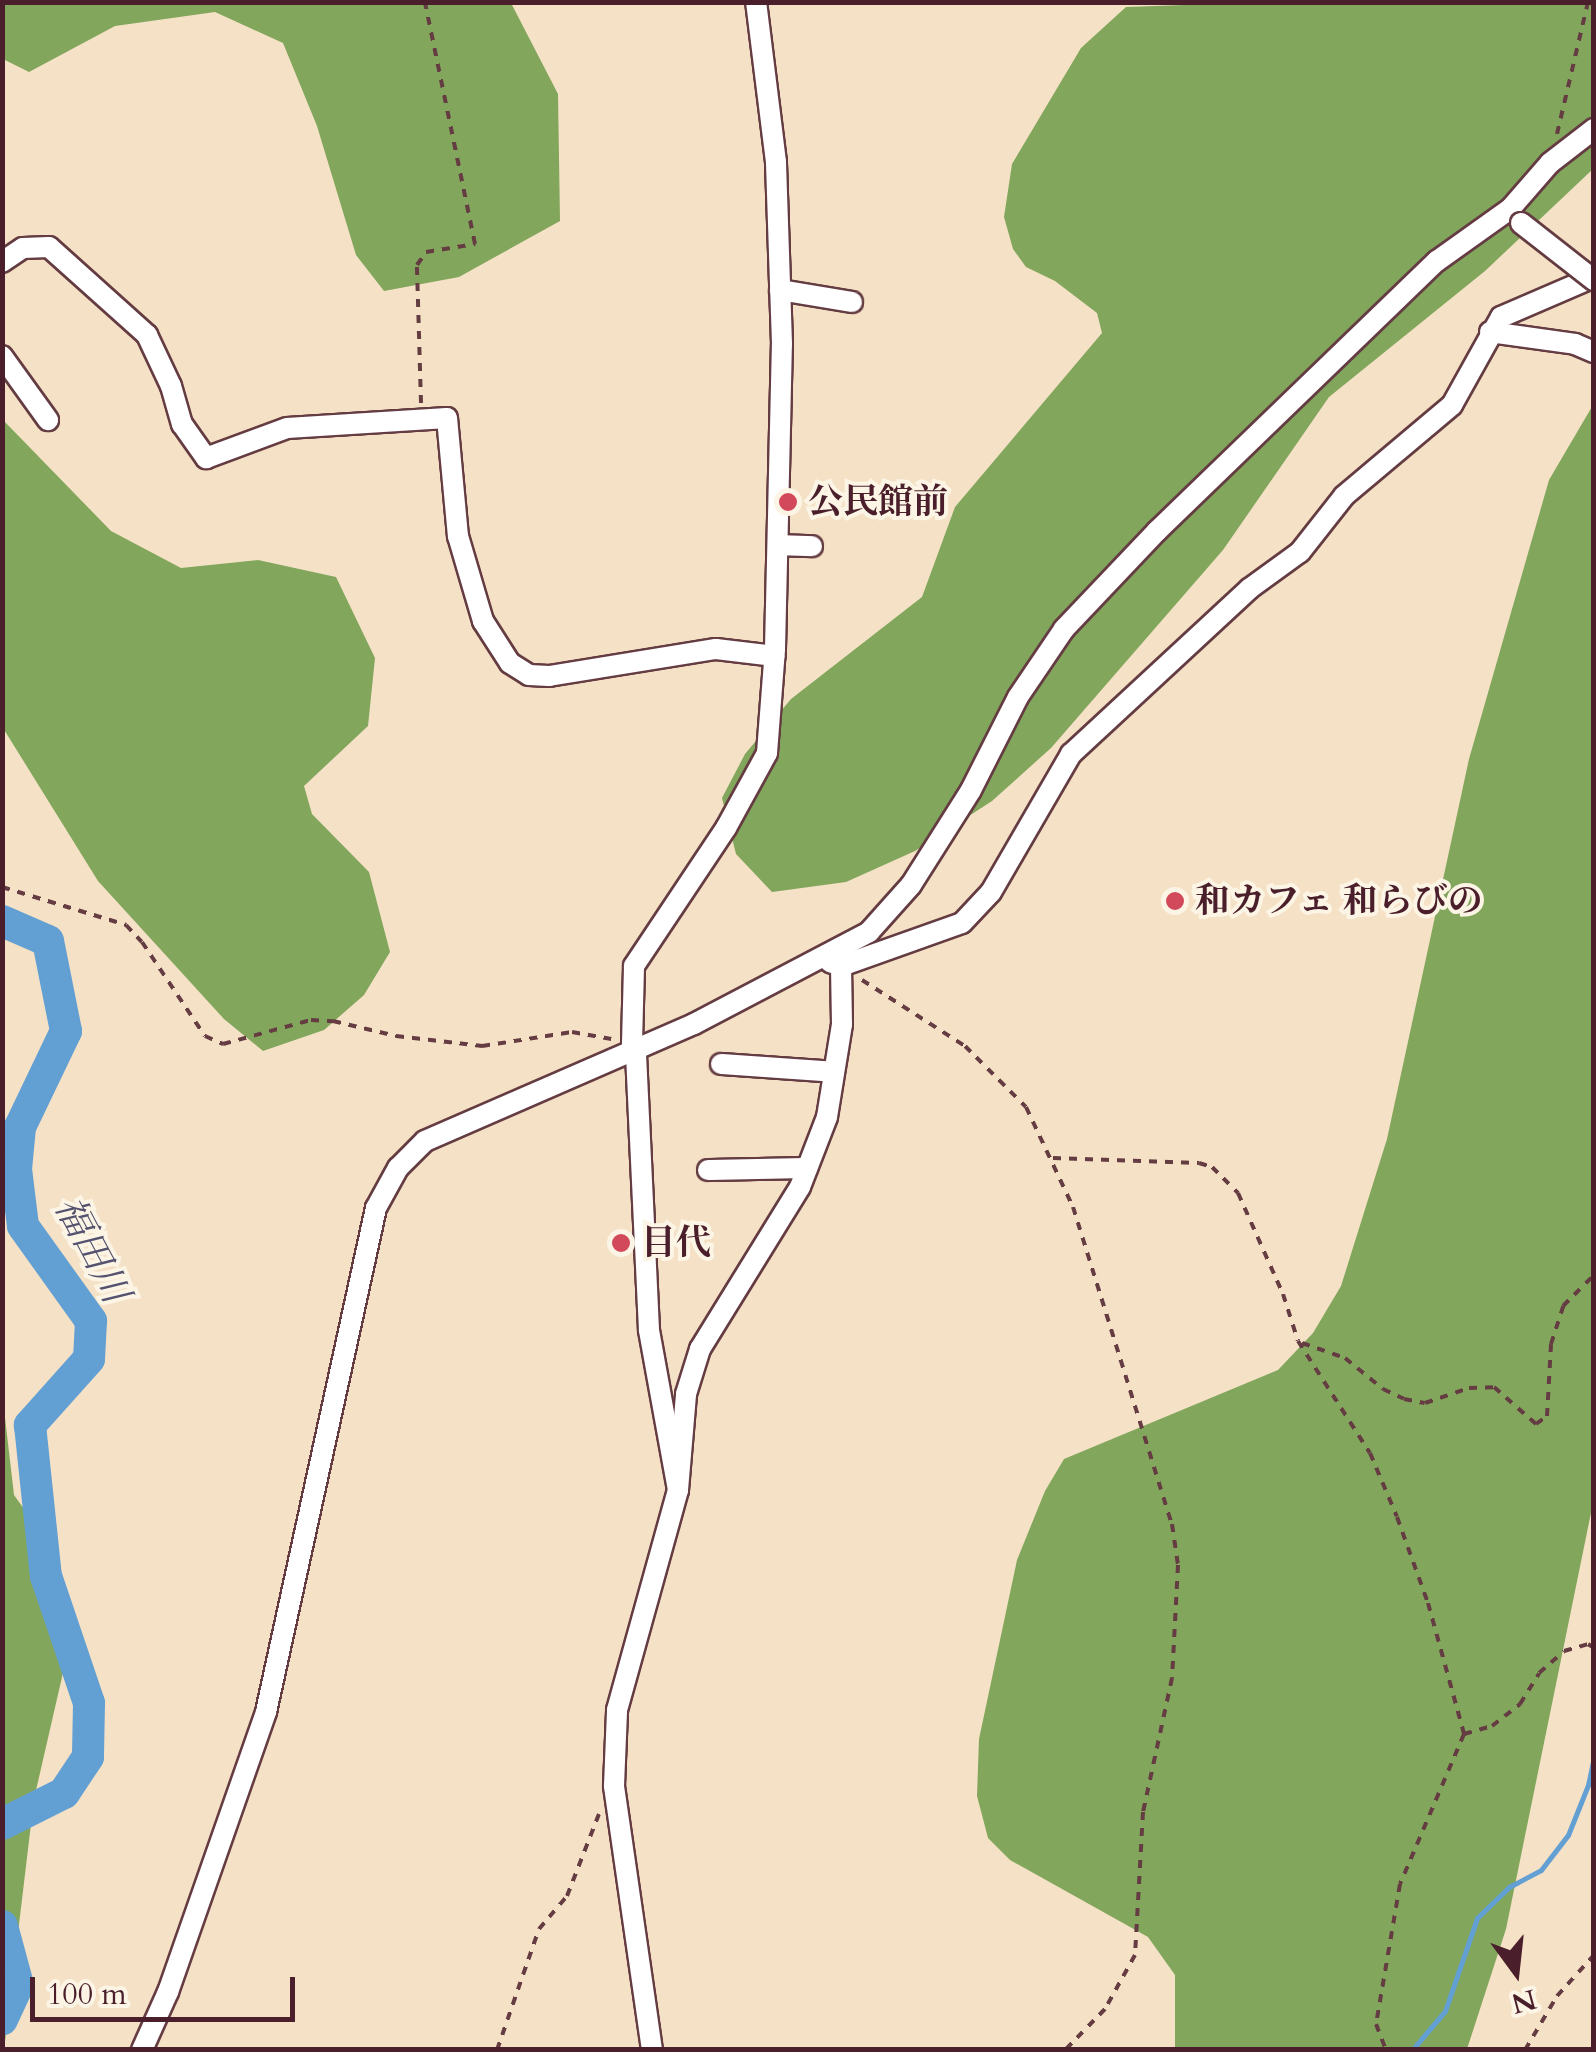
<!DOCTYPE html>
<html>
<head>
<meta charset="utf-8">
<style>
	body { margin:0 }
	#map { position:relative; width:1596px; height:2052px; overflow:hidden; background:#f5e1c6; font-family:Cardo,"Noto Serif JP",serif }
	div>[style] { position:absolute }
	.forest>* { inset:0; background:#81a65c }
	.stream>* { height:5px; margin:-2.5px; padding:0 2.5px; transform-origin:2.5px; border-radius:2.5px; background:#629fd3 }
	.river>* { height:32px; margin:-16px; padding:0 16px; transform-origin:16px; border-radius:16px; background:#629fd3 }
	.path>* { height:4px; margin-top:-2px; transform-origin:0; background:repeating-linear-gradient(90deg,#643c42 0 8px,transparent 0 16px) }
	.roads { filter:drop-shadow(2px 0 #643c42) drop-shadow(-2px 0 #643c42) drop-shadow(0 2px #643c42) drop-shadow(0 -2px #643c42) }
	.minor>* { height:20px; margin:-10px; padding:0 10px; transform-origin:10px; border-radius:10px; background:#fff }
	.bridges { filter:drop-shadow(2px 0 #643c42) drop-shadow(-2px 0 #643c42) drop-shadow(0 2px #643c42) drop-shadow(0 -2px #643c42) }
	.minor-bridge>* { height:20px; margin:-10px; padding:0 10px; transform-origin:10px; border-radius:10px; background:#fff }
	.dots>* { width:28px; height:28px; translate:-50% -50%; box-sizing:border-box; border:5px solid #fcf5e5; border-radius:50% }
	span { translate:-50% -50%; white-space:nowrap; text-align:center; line-height:1.15; -webkit-text-stroke:8px #fcf5e5; paint-order:stroke }
	.poi-label { font-size:35px; color:#4a1f2b; font-weight:700 }
	.left { translate:0 -50%; text-align:left }
	.water-label { font-size:38px; color:#54526e; font-style:italic }
	.frame { position:absolute; inset:0; border:5px solid #4a1f2b; pointer-events:none }
	.north { position:absolute; left:1466px; top:1922px; width:100px; height:100px; -webkit-text-stroke:8px #fcf5e5; paint-order:stroke; rotate:165deg; font-size:28px; font-weight:700; line-height:40px; text-align:center; color:#4a1f2b }
	.north::after { content:''; display:block; margin:auto; width:35px; height:45px; background:#4a1f2b; clip-path:polygon(50% 0,100% 100%,50% 72%,0 100%) }
	.scale { position:absolute; left:30px; top:1977px; width:265px; height:45px; box-sizing:border-box; border:5px solid #4a1f2b; border-top:0; padding-left:12px; font-size:30px; line-height:35px; white-space:nowrap; color:#4a1f2b; -webkit-text-stroke:8px #fcf5e5; paint-order:stroke }
</style>
</head>
<body>
<div id="map">
	<div class="forest">
		<i style="clip-path:polygon(1274px 2px,1593px 3px,1593px 169px,1485px 271px,1329px 397px,1223px 550px,1051px 748px,992px 801px,915px 851px,846px 882px,772px 892px,736px 854px,722px 798px,745px 754px,791px 699px,922px 597px,955px 507px,1102px 333px,1097px 313px,1055px 281px,1026px 267px,1013px 249px,1004px 217px,1012px 164px,1081px 48px,1126px 7px)"></i>
		<i style="clip-path:polygon(2px 3px,511px 3px,558px 94px,560px 221px,459px 277px,384px 291px,356px 255px,317px 126px,283px 43px,215px 12px,115px 26px,29px 72px,3px 59px)"></i>
		<i style="clip-path:polygon(1593px 405px,1593px 1503px,1506px 1929px,1467px 2049px,1175px 2049px,1175px 1975px,1148px 1937px,1010px 1860px,988px 1838px,977px 1796px,979px 1739px,1017px 1560px,1045px 1491px,1064px 1459px,1278px 1370px,1313px 1333px,1341px 1286px,1387px 1139px,1469px 759px,1549px 480px)"></i>
		<i style="clip-path:polygon(3px 420px,111px 531px,181px 568px,258px 560px,336px 577px,375px 658px,368px 726px,304px 786px,312px 814px,369px 872px,390px 952px,364px 995px,324px 1030px,263px 1051px,224px 1019px,98px 881px,3px 728px)"></i>
		<i style="clip-path:polygon(2px 1392px,14px 1495px,49px 1544px,68px 1651px,34px 1799px,4px 2050px)"></i>
	</div>
	<div class="stream">
		<i style="left:1412px;top:2050px;width:51px;rotate:-49.8deg"></i>
		<i style="left:1445px;top:2011px;width:98px;rotate:-71deg"></i>
		<i style="left:1477px;top:1918px;width:45px;rotate:-44.1deg"></i>
		<i style="left:1509px;top:1887px;width:36px;rotate:-28deg"></i>
		<i style="left:1541px;top:1870px;width:44px;rotate:-52.4deg"></i>
		<i style="left:1568px;top:1835px;width:54px;rotate:-68.2deg"></i>
		<i style="left:1588px;top:1785px;width:29px;rotate:-78deg"></i>
	</div>
	<div class="river">
		<i style="left:2px;top:921px;width:50px;rotate:23.5deg"></i>
		<i style="left:48px;top:941px;width:92px;rotate:78.7deg"></i>
		<i style="left:66px;top:1031px;width:106px;rotate:115.6deg"></i>
		<i style="left:20px;top:1127px;width:42px;rotate:95.4deg"></i>
		<i style="left:16px;top:1169px;width:57px;rotate:83deg"></i>
		<i style="left:23px;top:1226px;width:117px;rotate:54.4deg"></i>
		<i style="left:91px;top:1321px;width:38px;rotate:93deg"></i>
		<i style="left:89px;top:1359px;width:89px;rotate:131.8deg"></i>
		<i style="left:30px;top:1425px;width:152px;rotate:84deg"></i>
		<i style="left:46px;top:1576px;width:134px;rotate:71.3deg"></i>
		<i style="left:89px;top:1703px;width:54px;rotate:91.1deg"></i>
		<i style="left:88px;top:1757px;width:43px;rotate:123.7deg"></i>
		<i style="left:64px;top:1793px;width:69px;rotate:153.4deg"></i>
		<i style="left:2px;top:1926px;width:61px;rotate:74.8deg"></i>
		<i style="left:18px;top:1985px;width:38px;rotate:115deg"></i>
	</div>
	<div class="path">
		<i style="left:1557px;top:134px;width:136px;rotate:-76.8deg"></i>
		<i style="left:421px;top:403px;width:138px;rotate:-91.7deg"></i>
		<i style="left:417px;top:265px;width:16px;rotate:-55deg"></i>
		<i style="left:426px;top:252px;width:50px;rotate:-9.3deg"></i>
		<i style="left:475px;top:244px;width:247px;rotate:-101.7deg"></i>
		<i style="left:2px;top:887px;width:130px;rotate:17deg"></i>
		<i style="left:126px;top:925px;width:23px;rotate:47deg"></i>
		<i style="left:142px;top:942px;width:113px;rotate:56.2deg"></i>
		<i style="left:205px;top:1036px;width:20px;rotate:24deg"></i>
		<i style="left:223px;top:1044px;width:91px;rotate:-15.3deg"></i>
		<i style="left:311px;top:1020px;width:22px;rotate:3deg"></i>
		<i style="left:333px;top:1021px;width:65px;rotate:13.4deg"></i>
		<i style="left:396px;top:1036px;width:87px;rotate:6.6deg"></i>
		<i style="left:482px;top:1046px;width:91px;rotate:-8.8deg"></i>
		<i style="left:572px;top:1032px;width:40px;rotate:10deg"></i>
		<i style="left:862px;top:980px;width:122px;rotate:32.7deg"></i>
		<i style="left:965px;top:1046px;width:86px;rotate:45deg"></i>
		<i style="left:1026px;top:1107px;width:110px;rotate:64.8deg"></i>
		<i style="left:1073px;top:1207px;width:332px;rotate:72.7deg"></i>
		<i style="left:1172px;top:1524px;width:41px;rotate:81.7deg"></i>
		<i style="left:1178px;top:1565px;width:113px;rotate:93deg"></i>
		<i style="left:1172px;top:1678px;width:137px;rotate:102.2deg"></i>
		<i style="left:1143px;top:1812px;width:143px;rotate:93.2deg"></i>
		<i style="left:1135px;top:1955px;width:62px;rotate:119.1deg"></i>
		<i style="left:1105px;top:2009px;width:57px;rotate:134.3deg"></i>
		<i style="left:1053px;top:1158px;width:146px;rotate:2deg"></i>
		<i style="left:1199px;top:1163px;width:14px;rotate:17deg"></i>
		<i style="left:1212px;top:1167px;width:37px;rotate:45deg"></i>
		<i style="left:1238px;top:1193px;width:111px;rotate:66deg"></i>
		<i style="left:1283px;top:1294px;width:49px;rotate:72.3deg"></i>
		<i style="left:1298px;top:1341px;width:133px;rotate:57.3deg"></i>
		<i style="left:1370px;top:1453px;width:69px;rotate:67.1deg"></i>
		<i style="left:1397px;top:1517px;width:91px;rotate:70.2deg"></i>
		<i style="left:1428px;top:1603px;width:136px;rotate:74.6deg"></i>
		<i style="left:1464px;top:1734px;width:163px;rotate:113.1deg"></i>
		<i style="left:1400px;top:1884px;width:142px;rotate:99.7deg"></i>
		<i style="left:1376px;top:2024px;width:28px;rotate:69deg"></i>
		<i style="left:1302px;top:1343px;width:46px;rotate:19.2deg"></i>
		<i style="left:1345px;top:1358px;width:49px;rotate:39.2deg"></i>
		<i style="left:1383px;top:1389px;width:23px;rotate:25deg"></i>
		<i style="left:1404px;top:1399px;width:21px;rotate:11deg"></i>
		<i style="left:1425px;top:1403px;width:46px;rotate:-18.8deg"></i>
		<i style="left:1469px;top:1388px;width:25px;rotate:-2deg"></i>
		<i style="left:1494px;top:1387px;width:56px;rotate:41.4deg"></i>
		<i style="left:1536px;top:1424px;width:14px;rotate:-36deg"></i>
		<i style="left:1547px;top:1416px;width:72px;rotate:-86.8deg"></i>
		<i style="left:1551px;top:1344px;width:40px;rotate:-72deg"></i>
		<i style="left:1563px;top:1306px;width:44px;rotate:-45deg"></i>
		<i style="left:1464px;top:1734px;width:29px;rotate:-16deg"></i>
		<i style="left:1492px;top:1726px;width:36px;rotate:-38deg"></i>
		<i style="left:1520px;top:1704px;width:36px;rotate:-58deg"></i>
		<i style="left:1539px;top:1673px;width:33px;rotate:-41deg"></i>
		<i style="left:1564px;top:1651px;width:25px;rotate:-16deg"></i>
		<i style="left:1588px;top:1644px;width:7px;rotate:34deg"></i>
		<i style="left:497px;top:2050px;width:128px;rotate:-70.9deg"></i>
		<i style="left:539px;top:1929px;width:43px;rotate:-49.7deg"></i>
		<i style="left:567px;top:1896px;width:88px;rotate:-68.7deg"></i>
		<i style="left:1525px;top:2050px;width:63px;rotate:-59.3deg"></i>
		<i style="left:1557px;top:1996px;width:55px;rotate:-47.9deg"></i>
	</div>
	<div class="roads">
		<div class="minor">
			<i style="left:2px;top:262px;width:25px;rotate:-34deg"></i>
			<i style="left:23px;top:248px;width:26px;rotate:-2deg"></i>
			<i style="left:49px;top:247px;width:132px;rotate:41.9deg"></i>
			<i style="left:147px;top:335px;width:56px;rotate:64.8deg"></i>
			<i style="left:171px;top:386px;width:40px;rotate:74deg"></i>
			<i style="left:182px;top:424px;width:42px;rotate:54.8deg"></i>
			<i style="left:206px;top:458px;width:86px;rotate:-20.3deg"></i>
			<i style="left:287px;top:428px;width:160px;rotate:-3.6deg"></i>
			<i style="left:447px;top:418px;width:119px;rotate:84.7deg"></i>
			<i style="left:458px;top:536px;width:89px;rotate:73.6deg"></i>
			<i style="left:483px;top:621px;width:50px;rotate:57.3deg"></i>
			<i style="left:510px;top:663px;width:22px;rotate:32deg"></i>
			<i style="left:529px;top:675px;width:20px;rotate:3deg"></i>
			<i style="left:549px;top:676px;width:169px;rotate:-9.2deg"></i>
			<i style="left:716px;top:649px;width:59px;rotate:6.8deg"></i>
			<i style="left:780px;top:290px;width:73px;rotate:9.5deg"></i>
			<i style="left:1490px;top:332px;width:86px;rotate:8deg"></i>
			<i style="left:1575px;top:344px;width:21px;rotate:23deg"></i>
			<i style="left:2px;top:356px;width:79px;rotate:54.3deg"></i>
			<i style="left:778px;top:545px;width:34px;rotate:2deg"></i>
			<i style="left:830px;top:962px;width:12px;rotate:20deg"></i>
			<i style="left:841px;top:966px;width:128px;rotate:-19.6deg"></i>
			<i style="left:962px;top:923px;width:42px;rotate:-46.9deg"></i>
			<i style="left:991px;top:892px;width:160px;rotate:-59.9deg"></i>
			<i style="left:1071px;top:754px;width:243px;rotate:-42.8deg"></i>
			<i style="left:1249px;top:589px;width:63px;rotate:-36deg"></i>
			<i style="left:1300px;top:552px;width:71px;rotate:-51.8deg"></i>
			<i style="left:1344px;top:496px;width:141px;rotate:-40.1deg"></i>
			<i style="left:1452px;top:405px;width:101px;rotate:-60.9deg"></i>
			<i style="left:1501px;top:317px;width:101px;rotate:-23.3deg"></i>
			<i style="left:721px;top:1064px;width:113px;rotate:4deg"></i>
			<i style="left:708px;top:1170px;width:99px;rotate:-1.2deg"></i>
			<i style="left:678px;top:1490px;width:163px;rotate:-100.3deg"></i>
			<i style="left:649px;top:1330px;width:280px;rotate:-92.7deg"></i>
			<i style="left:636px;top:1050px;width:8px;rotate:-120deg"></i>
			<i style="left:632px;top:1043px;width:77px;rotate:-88.5deg"></i>
			<i style="left:634px;top:966px;width:166px;rotate:-56.3deg"></i>
			<i style="left:726px;top:828px;width:85px;rotate:-61.3deg"></i>
			<i style="left:767px;top:753px;width:104px;rotate:-85.6deg"></i>
			<i style="left:775px;top:649px;width:305px;rotate:-88.7deg"></i>
			<i style="left:782px;top:344px;width:182px;rotate:-91.9deg"></i>
			<i style="left:776px;top:162px;width:161px;rotate:-97.1deg"></i>
			<i style="left:142px;top:2050px;width:64px;rotate:-65.9deg"></i>
			<i style="left:168px;top:1992px;width:297px;rotate:-70.7deg"></i>
			<i style="left:266px;top:1712px;width:516px;rotate:-77.69deg"></i>
			<i style="left:376px;top:1208px;width:46px;rotate:-61.2deg"></i>
			<i style="left:398px;top:1168px;width:38px;rotate:-45deg"></i>
			<i style="left:425px;top:1141px;width:293px;rotate:-23.5deg"></i>
			<i style="left:694px;top:1024px;width:198px;rotate:-27.7deg"></i>
			<i style="left:869px;top:932px;width:63px;rotate:-48.2deg"></i>
			<i style="left:911px;top:885px;width:112px;rotate:-57.7deg"></i>
			<i style="left:971px;top:790px;width:104px;rotate:-63.2deg"></i>
			<i style="left:1018px;top:697px;width:82px;rotate:-55.9deg"></i>
			<i style="left:1064px;top:629px;width:135px;rotate:-46.5deg"></i>
			<i style="left:1157px;top:531px;width:389px;rotate:-44deg"></i>
			<i style="left:1437px;top:261px;width:90px;rotate:-35.5deg"></i>
			<i style="left:1510px;top:209px;width:61px;rotate:-49deg"></i>
			<i style="left:1550px;top:163px;width:56px;rotate:-37.7deg"></i>
			<i style="left:652px;top:2050px;width:267px;rotate:-98.2deg"></i>
			<i style="left:614px;top:1786px;width:76px;rotate:-87.7deg"></i>
			<i style="left:617px;top:1710px;width:228px;rotate:-74.5deg"></i>
			<i style="left:678px;top:1490px;width:96px;rotate:-85.2deg"></i>
			<i style="left:686px;top:1394px;width:47px;rotate:-72.7deg"></i>
			<i style="left:700px;top:1349px;width:190px;rotate:-58.3deg"></i>
			<i style="left:800px;top:1187px;width:75px;rotate:-68.9deg"></i>
			<i style="left:827px;top:1117px;width:94px;rotate:-80.8deg"></i>
			<i style="left:842px;top:1024px;width:58px;rotate:-91deg"></i>
		</div>
	</div>
	<div class="bridges">
		<div class="minor-bridge">
			<i style="left:1521px;top:223px;width:93px;rotate:38deg"></i>
		</div>
	</div>
	<div class="dots">
		<i style="left:788px;top:502px;background:#d1495b"></i>
		<i style="left:1175px;top:901px;background:#d1495b"></i>
		<i style="left:621px;top:1243px;background:#d1495b"></i>
	</div>
	<div class="poi-label">
		<span class="left" style="left:808px;top:502px">公民館前</span>
		<span class="left" style="left:1195px;top:901px">和カフェ 和らびの</span>
		<span class="left" style="left:641px;top:1243px">目代</span>
	</div>
	<div class="water-label">
		<span style="left:91px;top:1250px;rotate:62deg">福田川</span>
	</div>
	<div class="frame"></div>
	<div class="north">N</div>
	<div class="scale">100 m</div>
</div>
</body>
</html>
